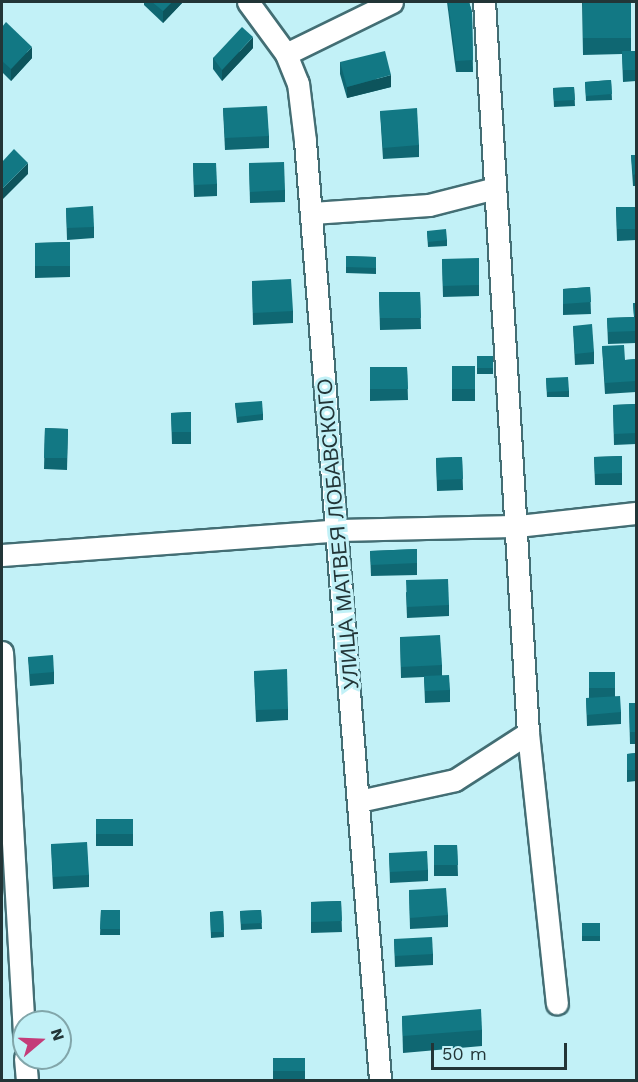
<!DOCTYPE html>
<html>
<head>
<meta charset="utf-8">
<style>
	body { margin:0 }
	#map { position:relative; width:638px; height:1082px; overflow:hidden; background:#c2f1f7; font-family:"Work Sans",sans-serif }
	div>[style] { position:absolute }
	.roads { filter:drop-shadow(2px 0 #436e74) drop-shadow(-2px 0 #436e74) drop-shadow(0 2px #436e74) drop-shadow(0 -2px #436e74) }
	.minor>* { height:21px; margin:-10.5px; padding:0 10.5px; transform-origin:10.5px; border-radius:10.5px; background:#fff }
	.wall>* { inset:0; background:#0f6772 }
	.shaded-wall>* { inset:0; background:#0d545c }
	.building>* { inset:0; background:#127884 }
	span { translate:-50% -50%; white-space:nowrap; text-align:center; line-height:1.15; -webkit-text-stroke:6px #c2f1f7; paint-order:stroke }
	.street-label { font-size:21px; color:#223537 }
	.frame { position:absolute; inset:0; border:3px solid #223537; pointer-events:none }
	.north { position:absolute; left:12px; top:1010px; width:60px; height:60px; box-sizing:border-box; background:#c2f1f7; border:2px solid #82a6aa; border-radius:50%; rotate:71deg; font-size:16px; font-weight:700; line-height:24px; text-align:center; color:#223537 }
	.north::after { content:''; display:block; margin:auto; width:21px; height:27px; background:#c43c79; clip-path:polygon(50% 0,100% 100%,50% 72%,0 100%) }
	.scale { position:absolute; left:431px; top:1043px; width:136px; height:27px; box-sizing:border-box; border:3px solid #223537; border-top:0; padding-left:8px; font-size:18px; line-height:21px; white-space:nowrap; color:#223537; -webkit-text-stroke:4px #c2f1f7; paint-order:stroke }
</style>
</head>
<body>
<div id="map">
	<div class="roads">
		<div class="minor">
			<i style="left:248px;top:2px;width:64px;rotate:53.8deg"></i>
			<i style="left:286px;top:54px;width:31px;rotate:68deg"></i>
			<i style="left:298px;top:83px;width:58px;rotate:83.1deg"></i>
			<i style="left:305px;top:141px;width:942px;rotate:85.43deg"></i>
			<i style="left:286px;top:54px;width:118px;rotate:-26.1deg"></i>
			<i style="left:312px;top:213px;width:117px;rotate:-3.9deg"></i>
			<i style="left:429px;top:205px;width:65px;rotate:-14.3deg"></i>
			<i style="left:2px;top:555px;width:338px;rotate:-4.2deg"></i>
			<i style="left:339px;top:530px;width:179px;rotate:-1.3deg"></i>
			<i style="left:518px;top:526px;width:119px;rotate:-6.3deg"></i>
			<i style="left:2px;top:652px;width:385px;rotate:86.7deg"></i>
			<i style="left:528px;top:733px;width:272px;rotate:83.9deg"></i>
			<i style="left:359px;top:801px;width:98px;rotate:-12.3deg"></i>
			<i style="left:455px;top:780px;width:87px;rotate:-32.8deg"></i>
			<i style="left:528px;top:733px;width:732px;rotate:-93.44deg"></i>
			<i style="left:25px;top:1058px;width:22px;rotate:85deg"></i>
		</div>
	</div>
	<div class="wall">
		<i style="clip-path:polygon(144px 2px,183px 2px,163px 23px,144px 5px)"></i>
		<i style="clip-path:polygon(447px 2px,469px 2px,472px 12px,473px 72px,456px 72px)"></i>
		<i style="clip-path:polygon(582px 2px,631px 2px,631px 51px,636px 51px,636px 81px,623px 82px,622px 54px,583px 55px)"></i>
		<i style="clip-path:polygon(2px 27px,32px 58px,11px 81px,2px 72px)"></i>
		<i style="clip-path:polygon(253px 48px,222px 81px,213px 69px,213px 58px)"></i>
		<i style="clip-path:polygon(340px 62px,391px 87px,347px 98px,340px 74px)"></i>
		<i style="clip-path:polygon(611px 80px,612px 100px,586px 101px,585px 82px)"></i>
		<i style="clip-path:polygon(574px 87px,575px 106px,554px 107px,553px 88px)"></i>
		<i style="clip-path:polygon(223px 108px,269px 136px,269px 148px,225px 150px)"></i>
		<i style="clip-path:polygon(380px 111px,419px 145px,419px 157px,383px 159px)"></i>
		<i style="clip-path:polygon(631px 155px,636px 155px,636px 186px,633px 186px)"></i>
		<i style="clip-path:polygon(193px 163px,217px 184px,217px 196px,194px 197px)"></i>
		<i style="clip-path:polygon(249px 163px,285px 190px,285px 202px,250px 203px)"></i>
		<i style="clip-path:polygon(616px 207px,636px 207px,636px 240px,617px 241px)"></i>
		<i style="clip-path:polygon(66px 208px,94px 227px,94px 238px,67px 240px)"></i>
		<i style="clip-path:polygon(427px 231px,447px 240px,447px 246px,428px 247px)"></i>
		<i style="clip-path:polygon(70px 242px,70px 277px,35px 278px,35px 243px)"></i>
		<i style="clip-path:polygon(346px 256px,376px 257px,376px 274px,346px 273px)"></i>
		<i style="clip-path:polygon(442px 259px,479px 285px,479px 296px,443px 297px)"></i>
		<i style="clip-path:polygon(252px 281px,293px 311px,293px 323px,253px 325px)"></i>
		<i style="clip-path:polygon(590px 287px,591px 314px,563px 315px,563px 289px)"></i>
		<i style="clip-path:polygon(379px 292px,420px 292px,421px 329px,380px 330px)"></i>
		<i style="clip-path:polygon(633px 303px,636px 303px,636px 343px,608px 344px,607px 318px,634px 317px)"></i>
		<i style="clip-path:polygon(573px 326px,594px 352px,594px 364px,575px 365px)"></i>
		<i style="clip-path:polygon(602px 346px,625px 360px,636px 359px,636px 392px,605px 394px)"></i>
		<i style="clip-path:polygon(477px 356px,493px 356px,493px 374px,477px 374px)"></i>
		<i style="clip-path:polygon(452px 366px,475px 366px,475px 401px,452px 401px)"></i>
		<i style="clip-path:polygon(370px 367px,407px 367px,408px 400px,370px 401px)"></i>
		<i style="clip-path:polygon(546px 378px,569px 391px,569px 397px,547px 397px)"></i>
		<i style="clip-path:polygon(235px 403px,263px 414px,263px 420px,237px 423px)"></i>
		<i style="clip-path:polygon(636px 404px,636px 444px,614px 445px,613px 405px)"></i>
		<i style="clip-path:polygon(191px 412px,191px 444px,172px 444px,171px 413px)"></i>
		<i style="clip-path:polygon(45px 428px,68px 429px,67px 470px,44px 469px)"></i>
		<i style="clip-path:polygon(622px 456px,622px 485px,595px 485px,594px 457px)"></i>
		<i style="clip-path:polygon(462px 457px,463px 490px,437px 491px,436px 458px)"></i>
		<i style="clip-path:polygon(417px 549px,417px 575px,371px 576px,370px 551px)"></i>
		<i style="clip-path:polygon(406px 592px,449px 605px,449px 616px,407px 618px)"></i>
		<i style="clip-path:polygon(400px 637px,442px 665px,442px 675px,450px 690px,450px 702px,425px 703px,424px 677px,401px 678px)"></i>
		<i style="clip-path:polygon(28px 657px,54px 672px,54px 684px,30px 686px)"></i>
		<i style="clip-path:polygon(254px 671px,288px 709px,288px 720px,256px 722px)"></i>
		<i style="clip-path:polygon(589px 672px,615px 672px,615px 696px,621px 712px,621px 724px,587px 726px,586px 698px,589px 698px)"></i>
		<i style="clip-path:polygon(629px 703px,636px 703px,636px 744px,630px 744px)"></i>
		<i style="clip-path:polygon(636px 753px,636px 781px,627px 782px,627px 754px)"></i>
		<i style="clip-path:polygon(96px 819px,133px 819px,133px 846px,96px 846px)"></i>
		<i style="clip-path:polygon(51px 844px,89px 875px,89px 887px,53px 889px)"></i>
		<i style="clip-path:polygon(434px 845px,457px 845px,458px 876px,434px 876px)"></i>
		<i style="clip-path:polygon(389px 853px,428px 870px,428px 881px,390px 883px)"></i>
		<i style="clip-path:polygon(409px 890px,448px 915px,448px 927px,410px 929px)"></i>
		<i style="clip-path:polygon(341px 901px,342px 932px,311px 933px,311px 902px)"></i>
		<i style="clip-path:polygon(101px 910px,120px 910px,120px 935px,100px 935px)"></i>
		<i style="clip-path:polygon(261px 910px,262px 929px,241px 930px,240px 911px)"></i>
		<i style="clip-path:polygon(223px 911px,224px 937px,211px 938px,210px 912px)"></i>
		<i style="clip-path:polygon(582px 923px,600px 923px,600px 941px,582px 941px)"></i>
		<i style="clip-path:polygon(394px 939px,433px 954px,433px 965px,395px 967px)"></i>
		<i style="clip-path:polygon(402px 1016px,482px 1030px,482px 1046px,403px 1053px)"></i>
		<i style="clip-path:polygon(273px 1058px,305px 1058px,305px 1080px,273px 1080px)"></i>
	</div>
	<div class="shaded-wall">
		<i style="clip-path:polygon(172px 2px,183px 2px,163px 23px,163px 11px)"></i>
		<i style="clip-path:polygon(253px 37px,253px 48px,222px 81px,222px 70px)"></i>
		<i style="clip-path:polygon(32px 47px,32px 58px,11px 81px,11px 69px)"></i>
		<i style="clip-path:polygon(391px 75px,391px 87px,347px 98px,347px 87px)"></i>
		<i style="clip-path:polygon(28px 163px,28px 174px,2px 200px,2px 189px)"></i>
	</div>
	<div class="building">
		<i style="clip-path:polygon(152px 2px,172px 2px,163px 11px)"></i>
		<i style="clip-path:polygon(448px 2px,469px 2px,472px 12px,473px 60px,456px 61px)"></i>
		<i style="clip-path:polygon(583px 2px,631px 2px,631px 38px,583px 38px)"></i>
		<i style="clip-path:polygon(6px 22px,32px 47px,11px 69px,2px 61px,2px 27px)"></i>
		<i style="clip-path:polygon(242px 27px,253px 37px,222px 70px,213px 58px)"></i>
		<i style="clip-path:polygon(385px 51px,391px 75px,347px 87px,340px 62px)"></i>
		<i style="clip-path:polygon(622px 51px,636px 51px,636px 70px,623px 70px)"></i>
		<i style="clip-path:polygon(611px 80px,612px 94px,586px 96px,585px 82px)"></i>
		<i style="clip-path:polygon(574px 87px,575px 100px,554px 101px,553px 88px)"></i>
		<i style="clip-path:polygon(267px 106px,269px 136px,225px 138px,223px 108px)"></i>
		<i style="clip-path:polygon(417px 108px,419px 145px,383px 148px,380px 111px)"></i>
		<i style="clip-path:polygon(14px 149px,28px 163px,2px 189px,2px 162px)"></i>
		<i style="clip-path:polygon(631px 155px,636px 155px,636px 174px,633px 175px)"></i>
		<i style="clip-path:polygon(284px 162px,285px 190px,250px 192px,249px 163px)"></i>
		<i style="clip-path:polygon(193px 163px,216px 163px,217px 184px,194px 185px)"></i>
		<i style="clip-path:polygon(93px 206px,94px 227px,67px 228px,66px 208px)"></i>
		<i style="clip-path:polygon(616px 207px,636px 207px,636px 229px,617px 229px)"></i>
		<i style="clip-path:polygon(446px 229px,447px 240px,428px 242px,427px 231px)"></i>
		<i style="clip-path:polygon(70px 242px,70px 266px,35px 266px,35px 243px)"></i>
		<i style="clip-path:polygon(346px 256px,376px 257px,376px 268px,346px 267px)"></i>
		<i style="clip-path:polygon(479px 258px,479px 285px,443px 286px,442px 259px)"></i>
		<i style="clip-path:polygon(291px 279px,293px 311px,253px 313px,252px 281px)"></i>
		<i style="clip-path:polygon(590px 287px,591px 302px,563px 304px,563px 289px)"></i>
		<i style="clip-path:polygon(379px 292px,420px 292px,421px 318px,380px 318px)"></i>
		<i style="clip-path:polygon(633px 303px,636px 303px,636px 316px,634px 316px)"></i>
		<i style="clip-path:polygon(636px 317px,636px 331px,608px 332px,607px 318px)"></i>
		<i style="clip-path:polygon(592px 324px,594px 352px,575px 354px,573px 326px)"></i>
		<i style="clip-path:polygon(624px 345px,625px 360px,636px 359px,636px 381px,605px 383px,602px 346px)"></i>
		<i style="clip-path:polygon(477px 356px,493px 356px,493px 368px,477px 368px)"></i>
		<i style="clip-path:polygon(452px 366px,475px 366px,475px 389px,452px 389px)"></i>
		<i style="clip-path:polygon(370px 367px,407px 367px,408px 389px,370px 389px)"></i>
		<i style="clip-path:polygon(568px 377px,569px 391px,547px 392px,546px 378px)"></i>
		<i style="clip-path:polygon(262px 401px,263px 414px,237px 417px,235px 403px)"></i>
		<i style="clip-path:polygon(636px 404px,636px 433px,614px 434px,613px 405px)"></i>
		<i style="clip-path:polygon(191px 412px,191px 432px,172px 432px,171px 413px)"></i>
		<i style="clip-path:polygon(45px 428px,68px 429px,67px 458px,44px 458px)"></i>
		<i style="clip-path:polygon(622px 456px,622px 473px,595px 474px,594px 457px)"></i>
		<i style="clip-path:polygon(462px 457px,463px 479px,437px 480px,436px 458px)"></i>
		<i style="clip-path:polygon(417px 549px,417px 563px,371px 565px,370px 551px)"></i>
		<i style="clip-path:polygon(448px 579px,449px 605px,407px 607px,406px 580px)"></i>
		<i style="clip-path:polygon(440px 635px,442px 665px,401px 667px,400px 637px)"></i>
		<i style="clip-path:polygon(53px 655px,54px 672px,30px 674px,28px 657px)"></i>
		<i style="clip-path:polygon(287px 669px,288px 709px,256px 710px,254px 671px)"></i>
		<i style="clip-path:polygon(589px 672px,615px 672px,615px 688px,589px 688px)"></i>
		<i style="clip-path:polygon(449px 675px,450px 690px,425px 691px,424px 676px)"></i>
		<i style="clip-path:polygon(620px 696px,621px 712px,587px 715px,586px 698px)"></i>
		<i style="clip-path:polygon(629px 703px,636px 703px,636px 732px,630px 732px)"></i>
		<i style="clip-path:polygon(636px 753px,636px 770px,627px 770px,627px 754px)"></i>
		<i style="clip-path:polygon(96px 819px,133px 819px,133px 834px,96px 834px)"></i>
		<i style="clip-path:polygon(87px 842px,89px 875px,53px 877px,51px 844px)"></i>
		<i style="clip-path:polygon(434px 845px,457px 845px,458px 865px,434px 865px)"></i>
		<i style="clip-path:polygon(427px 851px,428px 870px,390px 872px,389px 853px)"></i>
		<i style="clip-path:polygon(446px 888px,448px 915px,410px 918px,409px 890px)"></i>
		<i style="clip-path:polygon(341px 901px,342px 921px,311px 922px,311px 902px)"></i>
		<i style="clip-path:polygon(101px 910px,120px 910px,120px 929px,100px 929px)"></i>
		<i style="clip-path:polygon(261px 910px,262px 923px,241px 924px,240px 911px)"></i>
		<i style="clip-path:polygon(223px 911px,224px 932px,211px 932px,210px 912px)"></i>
		<i style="clip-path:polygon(582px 923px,600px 923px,600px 936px,582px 936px)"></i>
		<i style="clip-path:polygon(432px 937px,433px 954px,395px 956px,394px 939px)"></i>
		<i style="clip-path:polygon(481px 1009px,482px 1030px,403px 1036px,402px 1016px)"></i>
		<i style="clip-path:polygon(273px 1058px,305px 1058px,305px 1071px,273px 1071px)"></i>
	</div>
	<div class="street-label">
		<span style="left:338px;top:534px;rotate:-95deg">УЛИЦА МАТВЕЯ ЛОБАВСКОГО</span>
	</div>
	<div class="frame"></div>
	<div class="north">N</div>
	<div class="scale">50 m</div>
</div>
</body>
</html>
